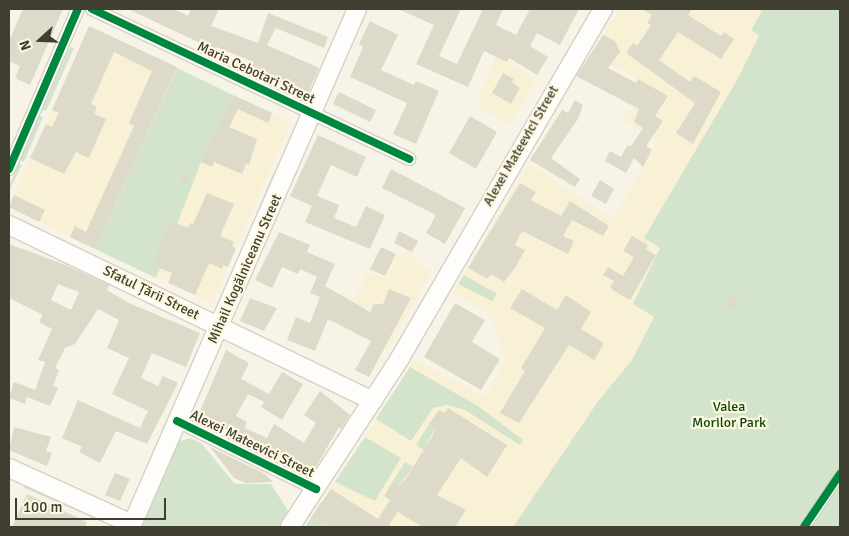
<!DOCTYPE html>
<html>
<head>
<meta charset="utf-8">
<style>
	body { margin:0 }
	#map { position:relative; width:849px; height:536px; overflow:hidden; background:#f7f4e7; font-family:Signika,sans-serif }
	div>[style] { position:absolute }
	.built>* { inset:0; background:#f8f1d6 }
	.green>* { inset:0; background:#d4e4cc }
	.building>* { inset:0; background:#dedac9 }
	.roads { filter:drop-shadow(1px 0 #d4d1c5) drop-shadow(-1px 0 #d4d1c5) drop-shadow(0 1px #d4d1c5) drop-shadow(0 -1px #d4d1c5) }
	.pedestrian>* { height:9px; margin:-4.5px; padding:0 4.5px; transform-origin:4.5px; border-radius:4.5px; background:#fefdfb }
	.minor>* { height:12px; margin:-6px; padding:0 6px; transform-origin:6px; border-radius:6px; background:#fefdfb }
	.secondary>* { height:18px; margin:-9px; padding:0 9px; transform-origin:9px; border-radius:9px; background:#fefdfb }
	.cycleway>* { height:8px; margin:-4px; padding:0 4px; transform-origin:4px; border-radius:4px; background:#00873e }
	span { translate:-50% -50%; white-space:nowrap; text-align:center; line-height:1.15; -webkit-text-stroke:4.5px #fef8e0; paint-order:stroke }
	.street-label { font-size:14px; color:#403d31 }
	.park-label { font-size:14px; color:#0c450c }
	.frame { position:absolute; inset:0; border:10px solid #403d31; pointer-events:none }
	.north { position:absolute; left:15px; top:15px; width:50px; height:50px; -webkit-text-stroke:4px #fef8e0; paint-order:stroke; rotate:250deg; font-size:14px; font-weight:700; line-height:20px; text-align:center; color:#403d31 }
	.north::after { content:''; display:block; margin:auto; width:18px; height:22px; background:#403d31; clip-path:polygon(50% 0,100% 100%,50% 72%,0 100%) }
	.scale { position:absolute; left:15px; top:498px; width:151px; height:22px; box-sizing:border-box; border:2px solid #403d31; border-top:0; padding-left:6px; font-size:15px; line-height:18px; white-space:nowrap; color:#403d31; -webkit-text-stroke:4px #fef8e0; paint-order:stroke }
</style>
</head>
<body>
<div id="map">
	<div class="built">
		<i style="clip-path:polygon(621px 9px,763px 9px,751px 30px,759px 36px,737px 80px,644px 238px,660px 248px,633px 304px,654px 317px,632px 360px,599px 400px,513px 527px,332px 527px,311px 518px,414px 360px,485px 396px,506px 360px,489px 315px,453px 293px,528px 164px,613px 219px,657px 141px,623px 120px,626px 112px,634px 110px,651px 87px,611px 64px,618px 55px,617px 46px,603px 35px)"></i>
		<i style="clip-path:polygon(89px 26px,291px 122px,212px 303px,9px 207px)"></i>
		<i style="clip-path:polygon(496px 56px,537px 78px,511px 125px,480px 109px,480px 94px)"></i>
		<i style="clip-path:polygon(405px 250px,415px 254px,413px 260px,432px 270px,387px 351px,328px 320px,340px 293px,355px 299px,367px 272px,381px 278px,388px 276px,398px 252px,403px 254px)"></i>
	</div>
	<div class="green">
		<i style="clip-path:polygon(763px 9px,840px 9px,840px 527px,513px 527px,599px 400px,632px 360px,654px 317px,633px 304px,660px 248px,644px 238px,737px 80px,759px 36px,751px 30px)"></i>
		<i style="clip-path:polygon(70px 47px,74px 48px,46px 111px,42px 110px)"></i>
		<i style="clip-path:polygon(177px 68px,233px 95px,201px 162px,156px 278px,95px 249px)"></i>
		<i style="clip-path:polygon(40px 116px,43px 117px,24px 162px,20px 160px)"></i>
		<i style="clip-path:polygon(19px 164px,22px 165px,9px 191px,9px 186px)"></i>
		<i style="clip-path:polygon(273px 174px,277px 176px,244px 252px,241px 250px)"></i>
		<i style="clip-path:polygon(464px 275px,497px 294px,492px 301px,458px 284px)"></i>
		<i style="clip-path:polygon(410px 367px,478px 406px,523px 440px,520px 445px,465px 410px,447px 405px,433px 408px,411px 441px,376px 419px)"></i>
		<i style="clip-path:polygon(429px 424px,435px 428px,424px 450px,416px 445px)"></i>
		<i style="clip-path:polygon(365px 437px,401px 458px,375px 501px,335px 482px)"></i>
		<i style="clip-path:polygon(190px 438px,202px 444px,235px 484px,271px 484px,291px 515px,283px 527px,140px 527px,177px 442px)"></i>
		<i style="clip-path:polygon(405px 462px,413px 467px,399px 485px,393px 481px)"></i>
		<i style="clip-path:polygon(26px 483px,116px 524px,115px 527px,24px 488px)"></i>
		<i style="clip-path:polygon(321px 502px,338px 514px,332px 527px,305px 527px)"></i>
	</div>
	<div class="building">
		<i style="clip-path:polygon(23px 9px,63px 9px,30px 85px,15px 78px,20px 66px,9px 61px,9px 41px)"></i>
		<i style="clip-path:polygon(128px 9px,174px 9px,188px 16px,191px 9px,219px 9px,211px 26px,258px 43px,268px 13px,328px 37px,324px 48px,276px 28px,267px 45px,319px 68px,308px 93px,251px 69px,254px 62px,216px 47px,215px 50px)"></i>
		<i style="clip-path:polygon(398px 9px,461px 9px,439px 56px,457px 64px,483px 9px,503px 9px,496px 25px,516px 35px,530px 9px,579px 9px,560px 45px,537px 33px,530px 46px,548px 57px,537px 75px,509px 58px,507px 62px,484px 51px,468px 87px,416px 64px,434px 25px)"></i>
		<i style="clip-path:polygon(642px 9px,692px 9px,688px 15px,721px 36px,724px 32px,734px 39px,721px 59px,678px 32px,659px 60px,690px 82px,694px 76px,721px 92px,693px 144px,676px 133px,695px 103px,626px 53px,633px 43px,637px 46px,651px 25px,647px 23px,652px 15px)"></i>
		<i style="clip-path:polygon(370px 21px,398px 35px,381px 70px,414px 85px,416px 81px,439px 91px,416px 144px,393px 134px,407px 103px,350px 77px,363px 47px,359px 44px)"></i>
		<i style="clip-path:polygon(89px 26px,177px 67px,95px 249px,70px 237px,75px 226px,86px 232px,134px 126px,129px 123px,152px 71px,114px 52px,91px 104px,97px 107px,94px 114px,106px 119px,89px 158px,76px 152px,64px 174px,30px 158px,46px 124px,52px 127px,59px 113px,52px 110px)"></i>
		<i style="clip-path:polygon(603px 35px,615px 41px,620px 52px,608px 68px,636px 83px,638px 79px,668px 96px,655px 116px,663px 121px,646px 146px,652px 150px,643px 167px,634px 158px,626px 173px,605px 161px,610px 151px,621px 157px,627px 146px,632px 145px,643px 128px,634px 122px,639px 109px,576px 76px)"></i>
		<i style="clip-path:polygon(503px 73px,514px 79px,512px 82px,520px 88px,511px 104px,492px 93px)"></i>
		<i style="clip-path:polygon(339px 92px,376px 110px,370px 122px,333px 104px)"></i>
		<i style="clip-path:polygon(233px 95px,272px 113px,268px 123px,238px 109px,229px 127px,257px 139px,249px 165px,246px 163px,242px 174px,214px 162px,212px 167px,201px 162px)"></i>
		<i style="clip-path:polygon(575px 100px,583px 105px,578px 119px,551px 158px,580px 179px,575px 187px,530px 160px,562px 110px,568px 113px)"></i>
		<i style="clip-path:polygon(470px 116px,497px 132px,476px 169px,449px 153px)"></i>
		<i style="clip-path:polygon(318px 135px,366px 157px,357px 177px,331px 165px,317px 196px,339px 205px,334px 218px,356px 227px,366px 206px,385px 215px,370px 249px,305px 222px,312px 206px,290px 196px)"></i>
		<i style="clip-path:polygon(391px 169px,465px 208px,445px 244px,426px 233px,436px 215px,382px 188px)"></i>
		<i style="clip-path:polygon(185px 172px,191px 181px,184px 183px,179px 178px)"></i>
		<i style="clip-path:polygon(600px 180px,614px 189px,606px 204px,591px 196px)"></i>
		<i style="clip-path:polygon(520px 183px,536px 192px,531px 200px,561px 216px,570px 201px,609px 226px,603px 236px,572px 220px,563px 236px,574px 241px,568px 254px,522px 231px,515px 245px,525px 250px,515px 268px,504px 282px,491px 274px,488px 279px,468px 268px)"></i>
		<i style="clip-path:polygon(207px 193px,234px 204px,220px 236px,234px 242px,232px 246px,236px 248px,228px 267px,223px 265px,222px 269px,209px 263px,195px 295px,168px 283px,172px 273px,152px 265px,171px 221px,188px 228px,190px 223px,193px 224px)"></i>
		<i style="clip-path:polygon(14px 195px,45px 210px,39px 222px,9px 207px)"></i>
		<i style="clip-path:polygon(399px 231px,418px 241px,412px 252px,394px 243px)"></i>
		<i style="clip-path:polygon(279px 232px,310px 245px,307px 252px,335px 264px,325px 286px,370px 312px,374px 304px,383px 304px,389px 289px,411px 298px,369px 377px,355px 370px,371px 341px,328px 319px,315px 351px,287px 340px,296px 317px,310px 323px,320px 297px,310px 293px,317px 277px,300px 269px,298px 274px,282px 267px,272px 288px,255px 280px)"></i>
		<i style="clip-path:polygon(632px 236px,648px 245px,646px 249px,656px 255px,630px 300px,614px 291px,610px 287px,614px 281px,603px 275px,608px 267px,623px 276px,634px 257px,623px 251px)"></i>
		<i style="clip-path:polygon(evenodd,9px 244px,66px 265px,109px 285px,107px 290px,129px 303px,200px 333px,186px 367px,152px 353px,141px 378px,158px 386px,163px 376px,178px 383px,147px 444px,116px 431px,100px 463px,79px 452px,82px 447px,62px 438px,78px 400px,140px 428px,148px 411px,112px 394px,129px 358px,107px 348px,119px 320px,98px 309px,75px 344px,65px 348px,55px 368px,59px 370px,53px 386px,58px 388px,50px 406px,27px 397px,25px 404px,9px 398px,14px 382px,35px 390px,45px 362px,38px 360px,52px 329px,39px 322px,43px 315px,9px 298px,9px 244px,58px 284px,79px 292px,71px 310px,51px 300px,58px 284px)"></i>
		<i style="clip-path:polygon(381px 247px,396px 254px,385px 276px,370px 269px)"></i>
		<i style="clip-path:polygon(522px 289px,557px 310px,566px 295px,591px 312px,581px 329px,604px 343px,594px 360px,569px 345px,519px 423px,500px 413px,525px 371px,521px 368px,545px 328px,510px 308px)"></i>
		<i style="clip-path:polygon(732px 295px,739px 299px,734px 309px,727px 306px)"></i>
		<i style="clip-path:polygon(250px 298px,277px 308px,264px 331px,240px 321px)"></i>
		<i style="clip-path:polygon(455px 303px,485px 320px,472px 342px,500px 359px,481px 390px,424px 357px)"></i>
		<i style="clip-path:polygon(226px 350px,249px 363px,241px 379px,269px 394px,282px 372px,303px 384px,282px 420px,261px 407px,264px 402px,248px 394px,236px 416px,247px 422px,245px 428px,267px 438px,274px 424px,304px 443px,316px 423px,304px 415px,320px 391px,350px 415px,341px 429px,339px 427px,313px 472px,198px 416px)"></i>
		<i style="clip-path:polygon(448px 408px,507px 445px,487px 477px,461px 458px,437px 495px,466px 510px,455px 527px,423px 527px,398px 512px,389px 525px,393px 527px,332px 527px,313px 515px,331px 489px,378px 519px,390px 500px,384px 496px,393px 481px,399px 485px,405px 480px,433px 435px,435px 428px,429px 424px,439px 410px,445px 413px)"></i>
		<i style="clip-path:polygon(14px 427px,51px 437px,46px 451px,52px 453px,47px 466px,9px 450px)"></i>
		<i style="clip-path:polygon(210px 447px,265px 474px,273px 482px,246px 483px,234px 478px)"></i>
		<i style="clip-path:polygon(115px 473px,130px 479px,120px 501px,105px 495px)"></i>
		<i style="clip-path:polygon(27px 494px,87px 522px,85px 527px,12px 527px)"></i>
	</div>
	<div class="roads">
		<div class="pedestrian">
			<i style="left:804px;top:527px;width:64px;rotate:-55.8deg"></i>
		</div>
		<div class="minor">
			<i style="left:92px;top:9px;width:351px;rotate:25.3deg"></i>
			<i style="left:9px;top:169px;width:174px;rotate:-66.7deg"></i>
			<i style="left:177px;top:421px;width:155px;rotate:26.1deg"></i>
		</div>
		<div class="secondary">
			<i style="left:9px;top:225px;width:404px;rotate:25.8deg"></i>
			<i style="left:9px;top:468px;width:135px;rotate:24.5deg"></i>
			<i style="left:131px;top:527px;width:565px;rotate:-66.43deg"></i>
			<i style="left:290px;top:527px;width:202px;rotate:-56.9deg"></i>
			<i style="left:400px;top:358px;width:404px;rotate:-59.8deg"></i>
		</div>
	</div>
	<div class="cycleway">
		<i style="left:92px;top:9px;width:351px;rotate:25.3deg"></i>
		<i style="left:9px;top:169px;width:174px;rotate:-66.7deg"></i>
		<i style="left:177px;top:421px;width:155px;rotate:26.1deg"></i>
		<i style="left:804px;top:527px;width:64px;rotate:-55.8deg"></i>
	</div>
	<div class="street-label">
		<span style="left:256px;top:73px;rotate:25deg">Maria Cebotari Street</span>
		<span style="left:521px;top:146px;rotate:-60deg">Alexei Mateevici Street</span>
		<span style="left:245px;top:269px;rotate:-66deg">Mihail Kogălniceanu Street</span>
		<span style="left:151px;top:293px;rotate:26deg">Sfatul Țării Street</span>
		<span style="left:252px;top:444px;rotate:26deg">Alexei Mateevici Street</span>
	</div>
	<div class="park-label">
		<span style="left:729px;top:415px">Valea<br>Morilor Park</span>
	</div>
	<div class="frame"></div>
	<div class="north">N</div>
	<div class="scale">100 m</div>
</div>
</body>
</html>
